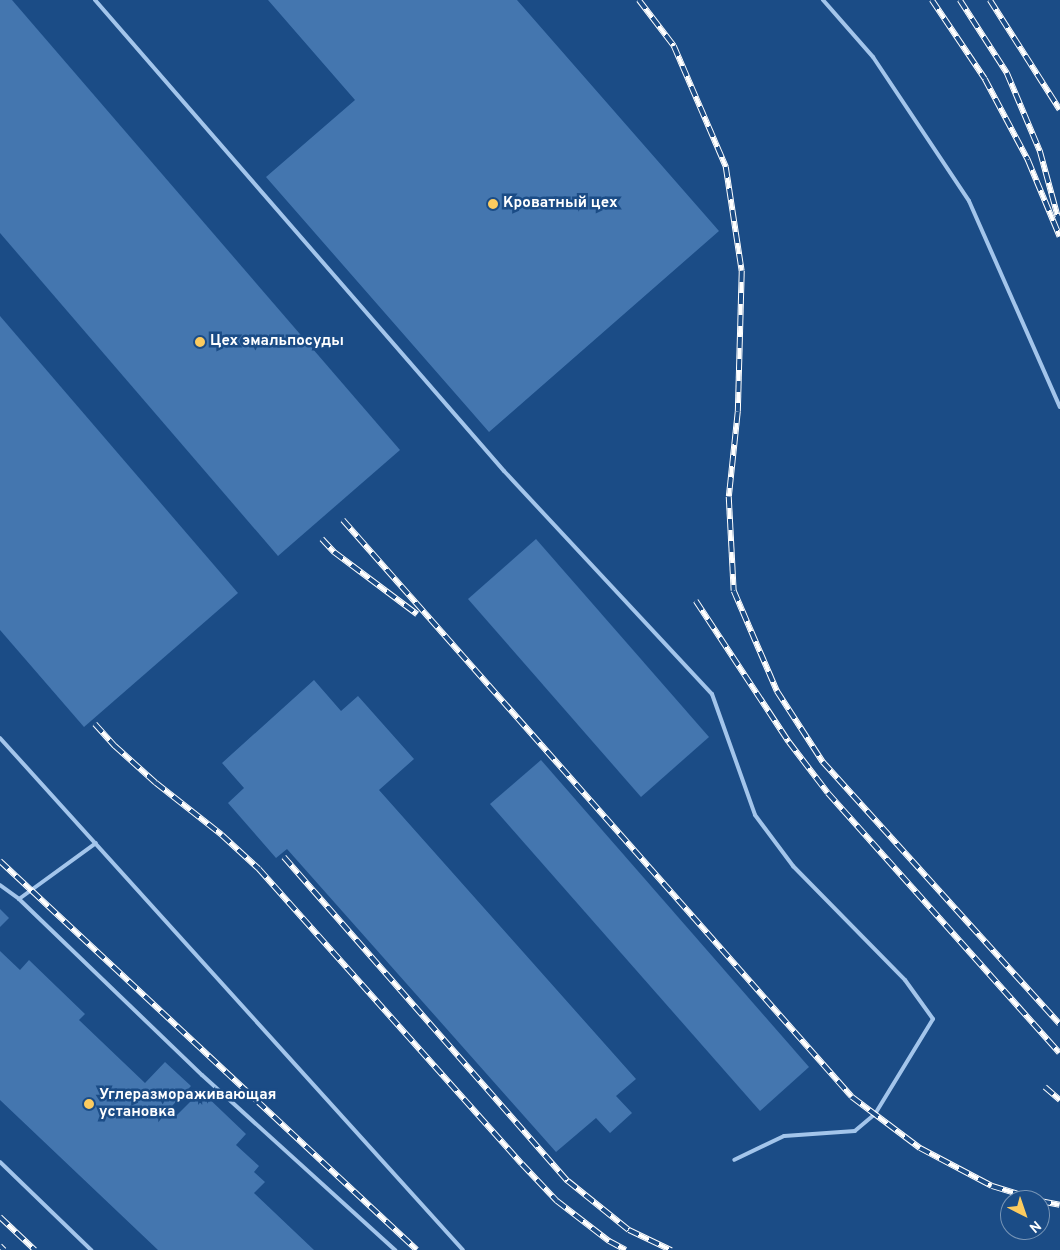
<!DOCTYPE html>
<html>
<head>
<meta charset="utf-8">
<style>
	body { margin:0 }
	#map { position:relative; width:1060px; height:1250px; overflow:hidden; background:#1b4c86; font-family:Overpass,sans-serif }
	div>[style] { position:absolute }
	.building>* { inset:0; background:#4476af }
	.lane>* { height:4px; margin:-2px; padding:0 2px; transform-origin:2px; border-radius:2px; background:#a3c5eb }
	.rail>* { height:5.5px; margin-top:-2.75px; transform-origin:0; background:repeating-linear-gradient(90deg,#1b4c86 0 11px,#fff 0 22px); box-sizing:border-box; border-block:1px solid #fff }
	.dots>* { width:14px; height:14px; translate:-50% -50%; box-sizing:border-box; border:2px solid #1b4c86; border-radius:50% }
	span { translate:-50% -50%; white-space:nowrap; text-align:center; line-height:1.15; -webkit-text-stroke:5px #1b4c86; paint-order:stroke }
	.poi-label { font-size:15px; color:#fff; font-weight:700 }
	.left { translate:0 -50%; text-align:left }
	.north { position:absolute; left:1000px; top:1190px; width:50px; height:50px; box-sizing:border-box; background:#1b4c86; border:1px solid #7694b6; border-radius:50%; rotate:139deg; font-size:14px; font-weight:700; line-height:20px; text-align:center; color:#fff }
	.north::after { content:''; display:block; margin:auto; width:18px; height:22px; background:#fccb5f; clip-path:polygon(50% 0,100% 100%,50% 72%,0 100%) }
</style>
</head>
<body>
<div id="map">
	<div class="building">
		<i style="clip-path:polygon(0 0,12px 0,400px 450px,278px 556px,0 233px)"></i>
		<i style="clip-path:polygon(268px 0,517px 0,719px 231px,489px 432px,266px 177px,355px 100px)"></i>
		<i style="clip-path:polygon(0 316px,238px 593px,84px 727px,0 630px)"></i>
		<i style="clip-path:polygon(536px 539px,709px 737px,641px 797px,468px 599px)"></i>
		<i style="clip-path:polygon(314px 680px,341px 711px,358px 696px,414px 759px,379px 790px,636px 1079px,616px 1096px,632px 1113px,610px 1133px,596px 1118px,556px 1152px,287px 849px,276px 858px,228px 803px,244px 788px,222px 763px)"></i>
		<i style="clip-path:polygon(541px 760px,809px 1067px,760px 1111px,490px 804px)"></i>
		<i style="clip-path:polygon(0 909px,9px 918px,0 927px)"></i>
		<i style="clip-path:polygon(0 951px,20px 970px,29px 960px,85px 1014px,79px 1020px,145px 1083px,165px 1062px,191px 1086px,170px 1108px,177px 1115px,201px 1091px,246px 1134px,236px 1145px,259px 1166px,254px 1172px,265px 1182px,254px 1193px,314px 1250px,158px 1250px,0 1100px)"></i>
	</div>
	<div class="lane">
		<i style="left:95px;top:0;width:624px;rotate:49.03deg"></i>
		<i style="left:504px;top:471px;width:305px;rotate:47deg"></i>
		<i style="left:712px;top:694px;width:128px;rotate:70.4deg"></i>
		<i style="left:755px;top:815px;width:64px;rotate:53.3deg"></i>
		<i style="left:793px;top:866px;width:160px;rotate:45.5deg"></i>
		<i style="left:905px;top:980px;width:48px;rotate:54.3deg"></i>
		<i style="left:933px;top:1019px;width:111px;rotate:121.4deg"></i>
		<i style="left:875px;top:1114px;width:26px;rotate:140deg"></i>
		<i style="left:855px;top:1131px;width:71px;rotate:176deg"></i>
		<i style="left:784px;top:1136px;width:55px;rotate:154.4deg"></i>
		<i style="left:823px;top:0;width:76px;rotate:48.7deg"></i>
		<i style="left:873px;top:57px;width:173px;rotate:56.3deg"></i>
		<i style="left:969px;top:201px;width:225px;rotate:66.2deg"></i>
		<i style="left:0;top:738px;width:690px;rotate:47.88deg"></i>
		<i style="left:0;top:885px;width:24px;rotate:36deg"></i>
		<i style="left:19px;top:899px;width:95px;rotate:-36deg"></i>
		<i style="left:19px;top:899px;width:254px;rotate:43.9deg"></i>
		<i style="left:202px;top:1075px;width:261px;rotate:42.2deg"></i>
		<i style="left:0;top:1162px;width:127px;rotate:44deg"></i>
	</div>
	<div class="rail">
		<i style="left:639px;top:0;width:58px;rotate:52.7deg"></i>
		<i style="left:674px;top:46px;width:132px;rotate:66.7deg"></i>
		<i style="left:726px;top:167px;width:105px;rotate:81.3deg"></i>
		<i style="left:742px;top:271px;width:141px;rotate:91.6deg"></i>
		<i style="left:738px;top:412px;width:85px;rotate:96deg"></i>
		<i style="left:729px;top:497px;width:94px;rotate:87deg"></i>
		<i style="left:734px;top:591px;width:109px;rotate:66.7deg"></i>
		<i style="left:777px;top:691px;width:85px;rotate:57.1deg"></i>
		<i style="left:823px;top:762px;width:353px;rotate:47.9deg"></i>
		<i style="left:932px;top:0;width:95px;rotate:56.1deg"></i>
		<i style="left:985px;top:79px;width:92px;rotate:62deg"></i>
		<i style="left:1028px;top:160px;width:83px;rotate:67.4deg"></i>
		<i style="left:960px;top:0;width:87px;rotate:57.2deg"></i>
		<i style="left:1007px;top:73px;width:85px;rotate:67.1deg"></i>
		<i style="left:1040px;top:151px;width:68px;rotate:74.7deg"></i>
		<i style="left:990px;top:0;width:130px;rotate:57.5deg"></i>
		<i style="left:343px;top:520px;width:769px;rotate:48.58deg"></i>
		<i style="left:852px;top:1097px;width:85px;rotate:36.9deg"></i>
		<i style="left:920px;top:1148px;width:81px;rotate:27.8deg"></i>
		<i style="left:992px;top:1186px;width:48px;rotate:16.9deg"></i>
		<i style="left:322px;top:539px;width:18px;rotate:47deg"></i>
		<i style="left:334px;top:552px;width:104px;rotate:36.8deg"></i>
		<i style="left:696px;top:601px;width:169px;rotate:56.6deg"></i>
		<i style="left:789px;top:742px;width:64px;rotate:52.6deg"></i>
		<i style="left:828px;top:793px;width:348px;rotate:48.3deg"></i>
		<i style="left:95px;top:724px;width:30px;rotate:48deg"></i>
		<i style="left:115px;top:746px;width:55px;rotate:42.1deg"></i>
		<i style="left:156px;top:783px;width:84px;rotate:38.2deg"></i>
		<i style="left:222px;top:835px;width:50px;rotate:42.6deg"></i>
		<i style="left:259px;top:869px;width:395px;rotate:48.3deg"></i>
		<i style="left:522px;top:1164px;width:51px;rotate:46.6deg"></i>
		<i style="left:557px;top:1201px;width:66px;rotate:37.6deg"></i>
		<i style="left:609px;top:1241px;width:19px;rotate:28deg"></i>
		<i style="left:284px;top:857px;width:431px;rotate:48.8deg"></i>
		<i style="left:568px;top:1181px;width:78px;rotate:38.8deg"></i>
		<i style="left:629px;top:1230px;width:47px;rotate:25.5deg"></i>
		<i style="left:0;top:861px;width:570px;rotate:43.01deg"></i>
		<i style="left:1045px;top:1087px;width:20px;rotate:41deg"></i>
		<i style="left:1040px;top:1201px;width:20px;rotate:11deg"></i>
		<i style="left:0;top:1217px;width:48px;rotate:43.3deg"></i>
		<i style="left:0;top:1246px;width:6px;rotate:45deg"></i>
	</div>
	<div class="dots">
		<i style="left:493px;top:204px;background:#fccb5f"></i>
		<i style="left:200px;top:342px;background:#fccb5f"></i>
		<i style="left:89px;top:1104px;background:#fccb5f"></i>
	</div>
	<div class="poi-label">
		<span class="left" style="left:503px;top:204px">Кроватный цех</span>
		<span class="left" style="left:210px;top:342px">Цех эмальпосуды</span>
		<span class="left" style="left:99px;top:1104px">Углеразмораживающая<br>установка</span>
	</div>
	<div class="north">N</div>
</div>
</body>
</html>
